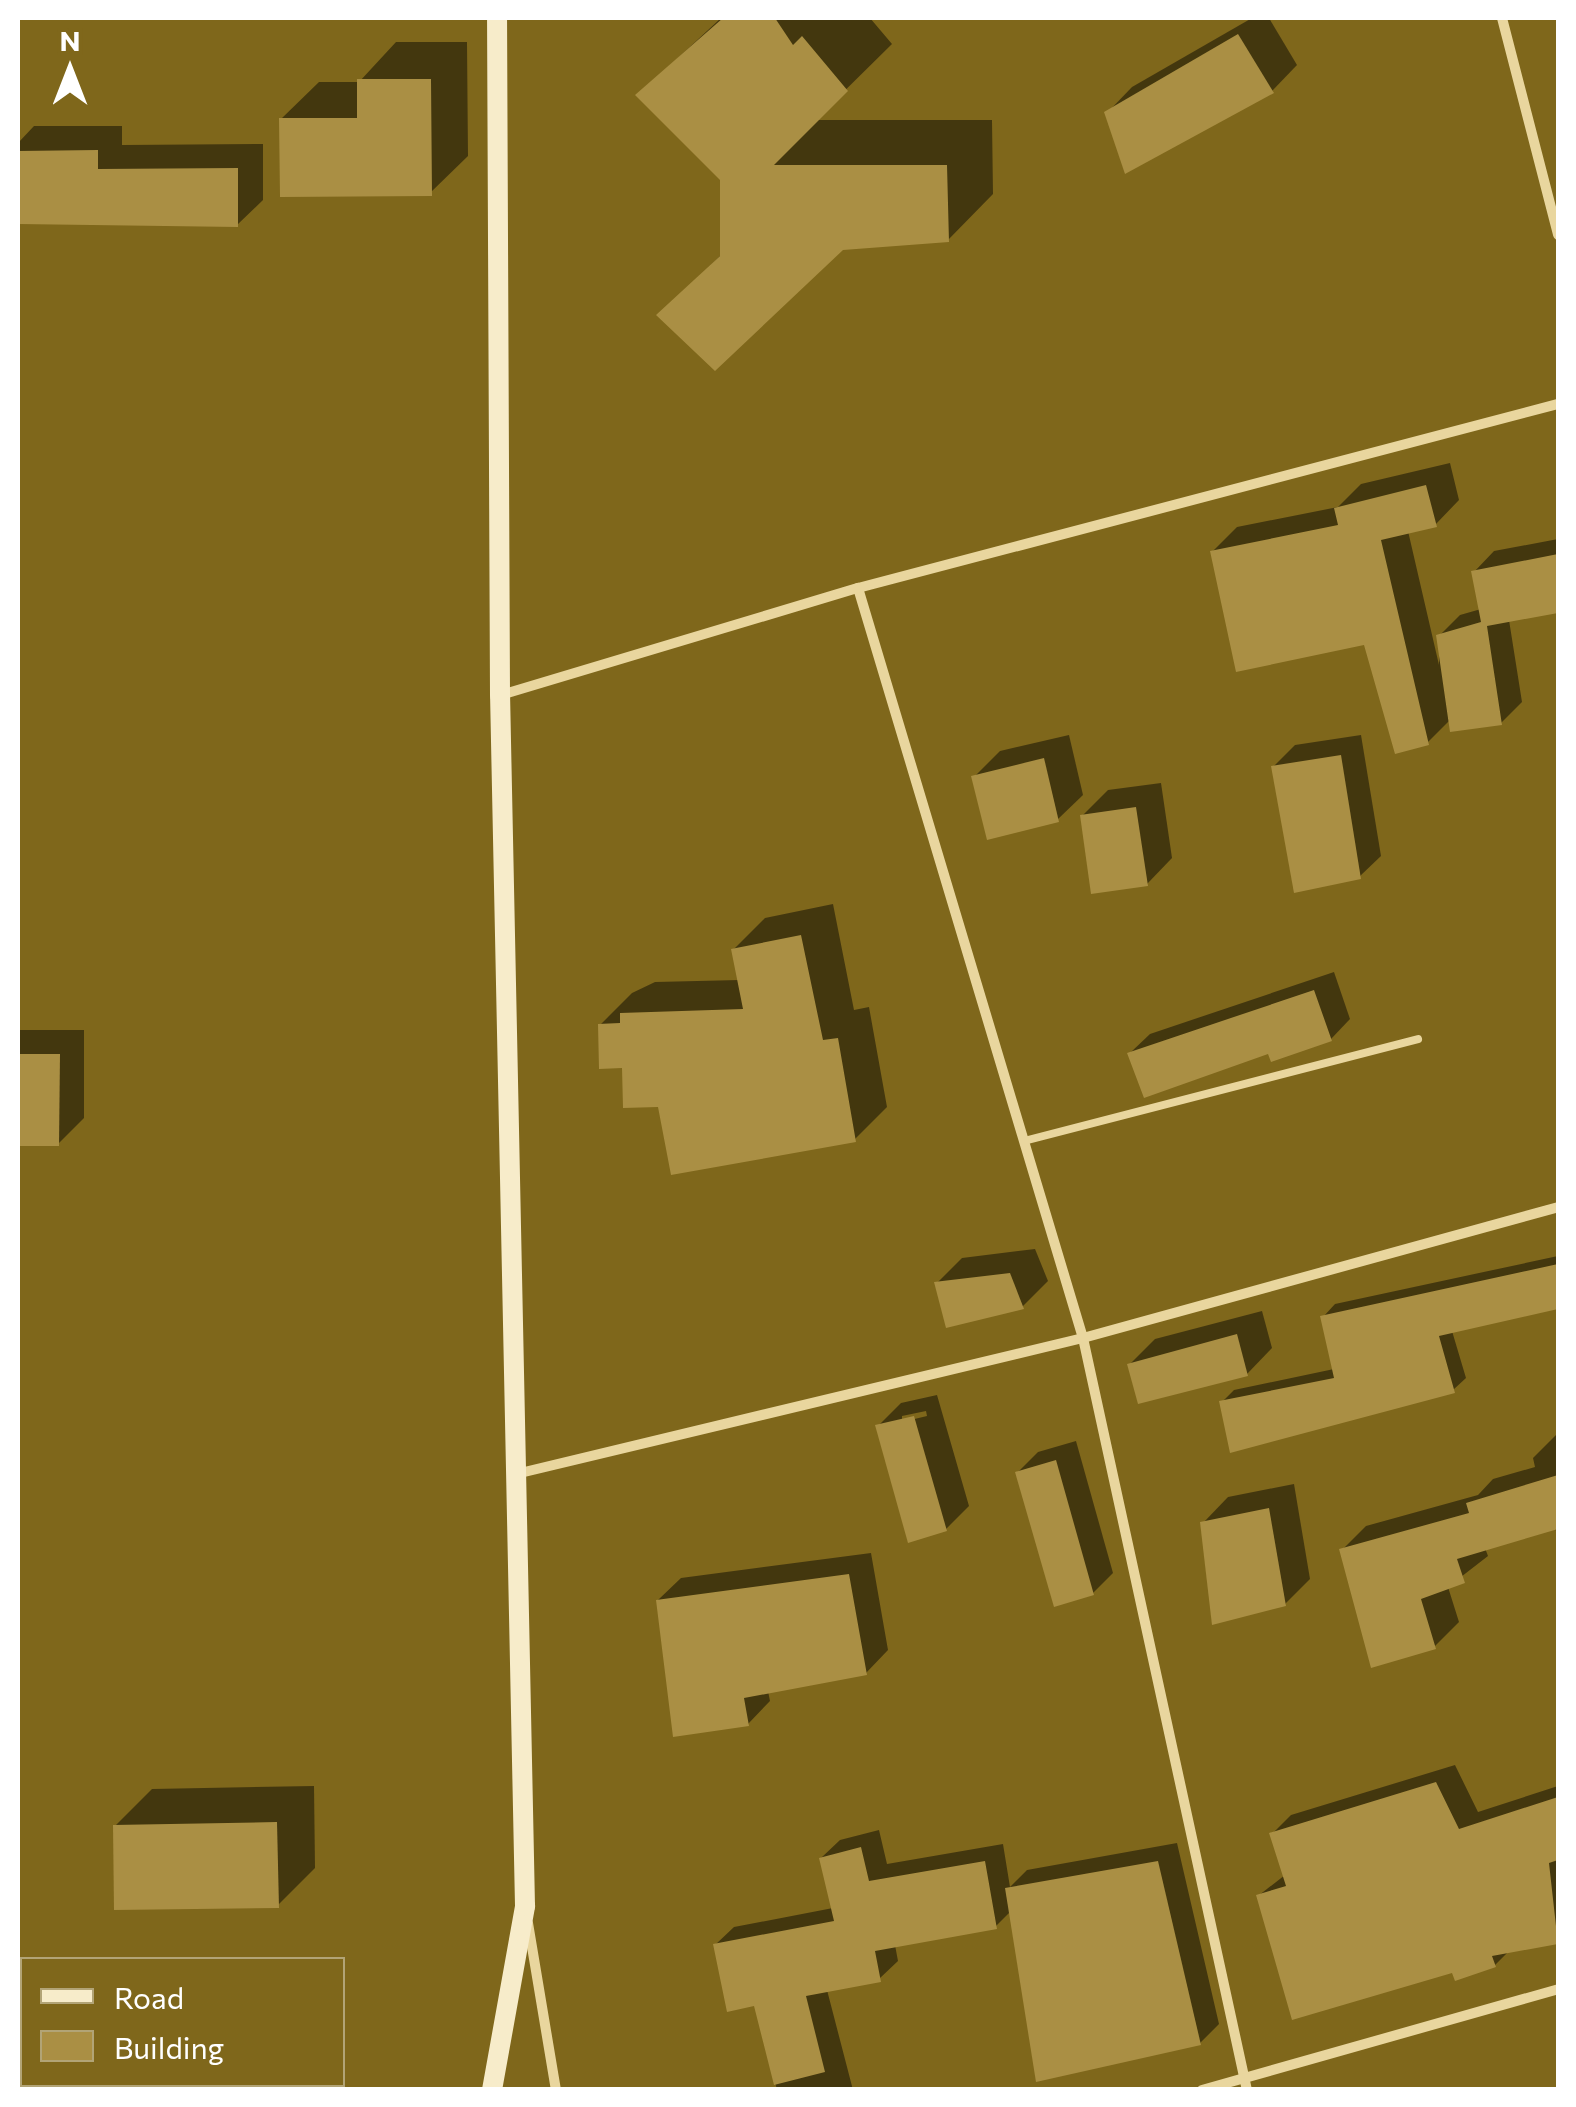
<!DOCTYPE html>
<html>
<head>
<meta charset="utf-8">
<style>
	body { margin:0 }
	#map { position:relative; width:1576px; height:2107px; overflow:hidden; background:#7f671b; font-family:Commissioner,sans-serif }
	div>[style] { position:absolute }
	.shadow>* { inset:0; background:#0007 }
	.building>* { inset:0; background:#aa8f44 }
	.lane>* { height:8px; margin:-4px; padding:0 4px; transform-origin:4px; border-radius:4px; background:#e9d69e }
	.street>* { height:10px; margin:-5px; padding:0 5px; transform-origin:5px; border-radius:5px; background:#e9d69e }
	.secondary>* { height:20px; margin:-10px; padding:0 10px; transform-origin:10px; border-radius:10px; background:#f7ecca }
	span { translate:-50% -50%; white-space:nowrap; text-align:center; line-height:1.15; -webkit-text-stroke:10px #7f671b; paint-order:stroke }
	.frame { position:absolute; inset:0; border:20px solid #fff; pointer-events:none }
	.legend { position:absolute; left:20px; top:1957px; width:325px; height:130px; box-sizing:border-box; background:#7f671b; border:2px solid #b2a476; margin:0; padding:12px 18px; list-style:none; font-size:30px; color:#fff }
	.legend li { display:flex; align-items:center; gap:20px; height:50px }
	.legend b { width:50px; border:2px solid #b2a476 }
	.north { position:absolute; left:20px; top:20px; width:100px; height:100px; -webkit-text-stroke:8px #7f671b; paint-order:stroke; rotate:0deg; font-size:28px; font-weight:700; line-height:40px; text-align:center; color:#fff }
	.north::after { content:''; display:block; margin:auto; width:35px; height:45px; background:#fff; clip-path:polygon(50% 0,100% 100%,50% 72%,0 100%) }
</style>
</head>
<body>
<div id="map">
	<div class="shadow">
		<i style="clip-path:polygon(721px 18px,870px 18px,892px 44px,815px 120px,992px 120px,993px 194px,948px 240px,842px 248px,659px 315px,723px 253px,723px 179px,638px 95px)"></i>
		<i style="clip-path:polygon(1252px 18px,1269px 18px,1297px 65px,1272px 91px,1107px 113px,1132px 87px)"></i>
		<i style="clip-path:polygon(396px 42px,467px 42px,468px 156px,430px 193px,281px 119px,319px 82px,359px 82px)"></i>
		<i style="clip-path:polygon(34px 126px,122px 126px,122px 145px,263px 144px,263px 200px,237px 225px,18px 222px,18px 143px)"></i>
		<i style="clip-path:polygon(1450px 463px,1459px 500px,1435px 525px,1408px 531px,1439px 665px,1439px 636px,1460px 615px,1481px 609px,1474px 572px,1494px 551px,1558px 539px,1558px 610px,1509px 620px,1522px 702px,1501px 723px,1451px 719px,1427px 743px,1366px 642px,1213px 551px,1237px 527px,1338px 507px,1361px 484px)"></i>
		<i style="clip-path:polygon(1069px 735px,1083px 795px,1057px 820px,974px 777px,1000px 751px)"></i>
		<i style="clip-path:polygon(1361px 735px,1381px 856px,1359px 877px,1274px 766px,1295px 745px)"></i>
		<i style="clip-path:polygon(1161px 783px,1172px 858px,1147px 884px,1082px 816px,1108px 790px)"></i>
		<i style="clip-path:polygon(833px 904px,854px 1010px,869px 1007px,887px 1107px,855px 1139px,660px 1105px,624px 1066px,600px 1025px,632px 993px,655px 982px,739px 980px,733px 950px,765px 918px)"></i>
		<i style="clip-path:polygon(1334px 972px,1350px 1019px,1331px 1039px,1130px 1053px,1150px 1034px)"></i>
		<i style="clip-path:polygon(18px 1030px,84px 1030px,84px 1118px,58px 1144px,18px 1143px)"></i>
		<i style="clip-path:polygon(1035px 1249px,1048px 1281px,1022px 1307px,937px 1283px,962px 1258px)"></i>
		<i style="clip-path:polygon(1558px 1256px,1558px 1307px,1452px 1331px,1466px 1378px,1453px 1390px,1222px 1402px,1234px 1390px,1334px 1369px,1323px 1317px,1335px 1304px)"></i>
		<i style="clip-path:polygon(1262px 1311px,1272px 1348px,1247px 1374px,1130px 1364px,1155px 1339px)"></i>
		<i style="clip-path:polygon(evenodd,937px 1395px,969px 1506px,946px 1529px,878px 1426px,901px 1403px,937px 1395px,926px 1411px,927px 1416px,902px 1422px,902px 1416px,926px 1411px)"></i>
		<i style="clip-path:polygon(1558px 1433px,1558px 1539px,1555px 1527px,1485px 1548px,1488px 1556px,1448px 1587px,1459px 1622px,1434px 1647px,1342px 1550px,1366px 1526px,1478px 1495px,1493px 1479px,1535px 1467px,1533px 1458px)"></i>
		<i style="clip-path:polygon(1076px 1441px,1113px 1573px,1093px 1593px,1018px 1472px,1038px 1452px)"></i>
		<i style="clip-path:polygon(1294px 1484px,1310px 1579px,1285px 1604px,1203px 1523px,1228px 1497px)"></i>
		<i style="clip-path:polygon(871px 1553px,888px 1650px,866px 1673px,768px 1691px,770px 1701px,748px 1724px,658px 1600px,681px 1578px)"></i>
		<i style="clip-path:polygon(1455px 1765px,1478px 1812px,1558px 1786px,1558px 1942px,1509px 1951px,1495px 1965px,1454px 1970px,1258px 1896px,1285px 1875px,1272px 1834px,1291px 1815px)"></i>
		<i style="clip-path:polygon(314px 1786px,315px 1868px,278px 1905px,115px 1826px,152px 1789px)"></i>
		<i style="clip-path:polygon(879px 1830px,887px 1864px,1003px 1844px,1010px 1887px,1027px 1870px,1177px 1843px,1219px 2024px,1200px 2043px,1011px 1911px,995px 1927px,895px 1945px,898px 1961px,879px 1979px,827px 1990px,853px 2090px,777px 2090px,756px 2004px,715px 1945px,734px 1927px,833px 1908px,821px 1858px,840px 1840px)"></i>
	</div>
	<div class="building">
		<i style="clip-path:polygon(723px 18px,775px 18px,793px 45px,802px 36px,848px 91px,774px 165px,947px 165px,949px 242px,843px 250px,715px 371px,656px 315px,720px 256px,720px 180px,635px 95px)"></i>
		<i style="clip-path:polygon(1238px 34px,1274px 93px,1125px 174px,1104px 112px)"></i>
		<i style="clip-path:polygon(357px 79px,431px 79px,432px 196px,280px 197px,279px 118px,357px 118px)"></i>
		<i style="clip-path:polygon(98px 150px,98px 169px,238px 168px,238px 227px,18px 224px,18px 151px)"></i>
		<i style="clip-path:polygon(1426px 485px,1437px 527px,1381px 540px,1429px 745px,1395px 754px,1364px 645px,1236px 672px,1210px 551px,1338px 525px,1334px 508px)"></i>
		<i style="clip-path:polygon(1558px 554px,1558px 613px,1487px 626px,1502px 725px,1450px 732px,1436px 635px,1481px 622px,1471px 571px)"></i>
		<i style="clip-path:polygon(1341px 755px,1361px 879px,1294px 893px,1271px 766px)"></i>
		<i style="clip-path:polygon(1044px 758px,1059px 822px,987px 840px,971px 776px)"></i>
		<i style="clip-path:polygon(1136px 807px,1148px 886px,1091px 894px,1080px 815px)"></i>
		<i style="clip-path:polygon(801px 935px,823px 1040px,838px 1038px,856px 1142px,671px 1175px,658px 1107px,623px 1108px,622px 1068px,599px 1069px,598px 1024px,620px 1023px,620px 1013px,743px 1009px,731px 949px)"></i>
		<i style="clip-path:polygon(1314px 990px,1332px 1041px,1271px 1062px,1268px 1054px,1144px 1098px,1127px 1053px)"></i>
		<i style="clip-path:polygon(18px 1054px,60px 1054px,59px 1146px,18px 1146px)"></i>
		<i style="clip-path:polygon(1558px 1264px,1558px 1309px,1439px 1336px,1455px 1393px,1230px 1453px,1219px 1401px,1334px 1378px,1320px 1316px)"></i>
		<i style="clip-path:polygon(1010px 1273px,1024px 1309px,946px 1328px,934px 1282px)"></i>
		<i style="clip-path:polygon(1237px 1334px,1248px 1376px,1138px 1404px,1127px 1364px)"></i>
		<i style="clip-path:polygon(914px 1416px,947px 1531px,908px 1543px,875px 1425px)"></i>
		<i style="clip-path:polygon(1056px 1460px,1094px 1595px,1054px 1607px,1015px 1472px)"></i>
		<i style="clip-path:polygon(1558px 1475px,1558px 1529px,1457px 1559px,1465px 1583px,1421px 1599px,1436px 1649px,1371px 1668px,1339px 1549px,1469px 1513px,1466px 1503px)"></i>
		<i style="clip-path:polygon(1269px 1508px,1286px 1606px,1212px 1625px,1200px 1522px)"></i>
		<i style="clip-path:polygon(849px 1574px,867px 1675px,744px 1698px,749px 1726px,673px 1737px,656px 1600px)"></i>
		<i style="clip-path:polygon(1436px 1782px,1459px 1829px,1558px 1797px,1558px 1860px,1549px 1863px,1558px 1944px,1492px 1956px,1496px 1967px,1455px 1981px,1452px 1973px,1292px 2020px,1256px 1895px,1286px 1886px,1269px 1833px)"></i>
		<i style="clip-path:polygon(277px 1822px,279px 1908px,114px 1910px,113px 1825px)"></i>
		<i style="clip-path:polygon(861px 1847px,869px 1881px,985px 1861px,997px 1929px,875px 1951px,881px 1982px,806px 1996px,825px 2072px,774px 2085px,754px 2006px,727px 2012px,713px 1944px,834px 1921px,819px 1858px)"></i>
		<i style="clip-path:polygon(1158px 1861px,1201px 2045px,1036px 2082px,1005px 1888px)"></i>
	</div>
	<div class="lane">
		<i style="left:1024px;top:1141px;width:407px;rotate:-14.5deg"></i>
	</div>
	<div class="street">
		<i style="left:1502px;top:18px;width:224px;rotate:75.5deg"></i>
		<i style="left:858px;top:588px;width:783px;rotate:73.3deg"></i>
		<i style="left:1083px;top:1338px;width:770px;rotate:77.7deg"></i>
		<i style="left:501px;top:695px;width:373px;rotate:-16.7deg"></i>
		<i style="left:858px;top:588px;width:724px;rotate:-14.73deg"></i>
		<i style="left:516px;top:1474px;width:583px;rotate:-13.49deg"></i>
		<i style="left:1083px;top:1338px;width:493px;rotate:-15.4deg"></i>
		<i style="left:528px;top:1923px;width:169px;rotate:80.5deg"></i>
		<i style="left:1202px;top:2090px;width:370px;rotate:-15.8deg"></i>
	</div>
	<div class="secondary">
		<i style="left:492px;top:2090px;width:187px;rotate:-79.8deg"></i>
		<i style="left:525px;top:1906px;width:1211px;rotate:-91.18deg"></i>
		<i style="left:500px;top:695px;width:677px;rotate:-90.25deg"></i>
	</div>
	<div class="frame"></div>
	<ul class="legend">
	<li><b style="height:12px;background:#f7ecca"></b>Road</li>
	<li><b style="height:28px;background:#aa8f44"></b>Building</li>
	</ul>
	<div class="north">N</div>
</div>
</body>
</html>
